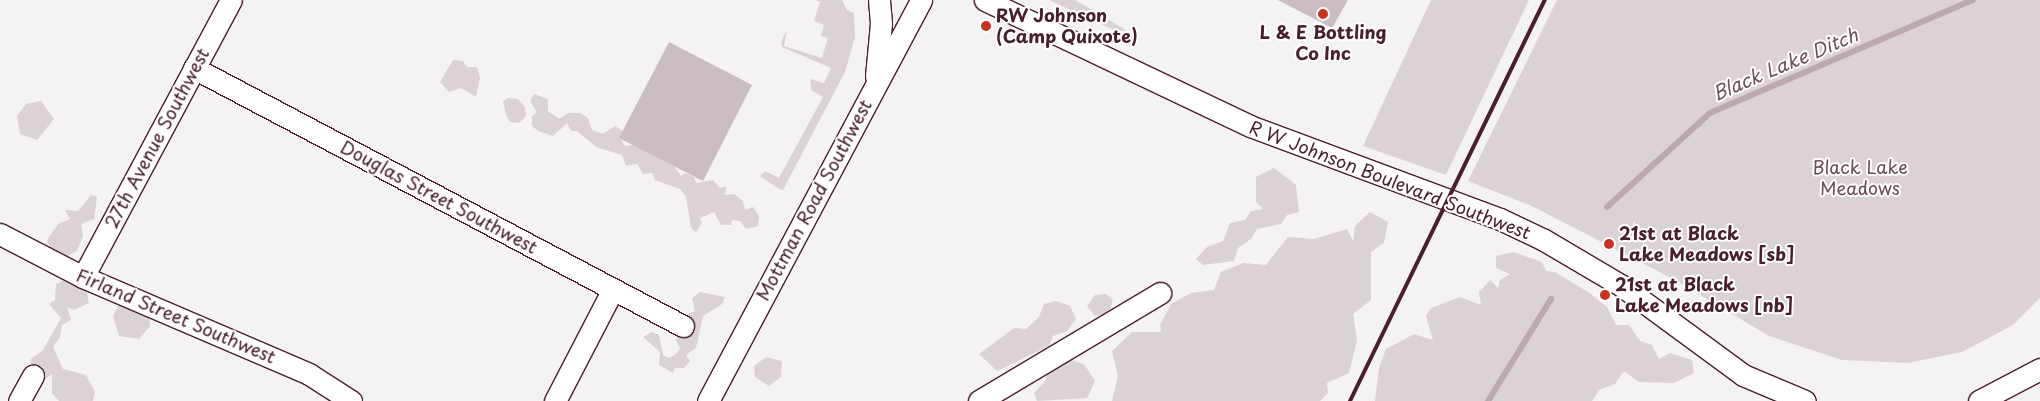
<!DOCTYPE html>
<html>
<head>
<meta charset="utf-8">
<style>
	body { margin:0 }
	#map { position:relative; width:2040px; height:401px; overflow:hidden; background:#f4f2f2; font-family:"Playpen Sans",sans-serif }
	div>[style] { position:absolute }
	.green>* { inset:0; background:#dbd2d5 }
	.stream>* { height:6px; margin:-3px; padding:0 3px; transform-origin:3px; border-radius:3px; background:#baa9ae }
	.building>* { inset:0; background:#cabdc1 }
	.roads { filter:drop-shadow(1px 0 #4a1f2b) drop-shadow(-1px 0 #4a1f2b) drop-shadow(0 1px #4a1f2b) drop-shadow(0 -1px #4a1f2b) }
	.minor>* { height:21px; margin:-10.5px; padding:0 10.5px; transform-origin:10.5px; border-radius:10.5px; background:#fff }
	.rail>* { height:4px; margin:-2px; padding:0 2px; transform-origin:2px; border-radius:2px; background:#4a1f2b }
	.dots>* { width:14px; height:14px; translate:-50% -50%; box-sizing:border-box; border:2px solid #fff; border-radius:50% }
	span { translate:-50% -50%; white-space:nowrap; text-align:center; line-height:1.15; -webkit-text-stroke:4px #fff; paint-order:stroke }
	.poi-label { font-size:18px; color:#4a1f2b; font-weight:700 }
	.left { translate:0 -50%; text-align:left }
	.street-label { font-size:18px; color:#4a1f2b }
	.park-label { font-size:18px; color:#6e4c56 }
	.water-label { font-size:19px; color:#714f59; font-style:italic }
</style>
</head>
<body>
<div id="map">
	<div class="green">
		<i style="clip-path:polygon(815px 0,842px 0,847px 10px,854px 13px,855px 37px,845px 72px,783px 190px,779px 189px,760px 176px,765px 171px,779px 178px,823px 97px,811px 90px,810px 79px,824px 83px,831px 68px,782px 47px,781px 43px,787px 29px,784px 46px,822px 58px,828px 38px,821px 36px,824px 25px,814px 21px,820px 2px)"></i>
		<i style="clip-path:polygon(1049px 0,1075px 0,1126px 30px,1118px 32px)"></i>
		<i style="clip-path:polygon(1431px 0,1529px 0,1446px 175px,1363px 146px)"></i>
		<i style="clip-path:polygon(1557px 0,2040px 0,2040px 298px,2013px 325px,1962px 352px,1908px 363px,1842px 360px,1769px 336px,1677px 281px,1532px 206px,1468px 181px)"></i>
		<i style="clip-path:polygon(453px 60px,463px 61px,467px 67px,477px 67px,480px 78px,476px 97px,461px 88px,449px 92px,440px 82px)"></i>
		<i style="clip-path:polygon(534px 94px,548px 99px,548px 111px,559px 119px,568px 113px,580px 113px,588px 118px,592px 130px,603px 134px,615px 126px,623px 131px,620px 138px,625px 146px,633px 145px,674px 166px,681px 176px,685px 173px,694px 177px,696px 183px,713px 180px,720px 188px,726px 186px,725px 195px,734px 194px,743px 201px,745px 210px,753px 207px,759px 216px,758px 226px,746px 229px,740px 221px,732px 220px,731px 225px,721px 225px,714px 212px,700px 218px,702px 223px,696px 232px,691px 228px,686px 197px,680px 189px,655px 180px,652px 173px,643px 174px,637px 164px,626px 166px,622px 155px,596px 147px,577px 131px,571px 131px,567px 123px,553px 136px,538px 131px,532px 126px,532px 116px,537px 112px,530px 101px)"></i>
		<i style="clip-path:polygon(508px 98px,518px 99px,525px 107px,526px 116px,519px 123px,510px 122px,506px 115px,503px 101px)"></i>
		<i style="clip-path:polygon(41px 101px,54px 119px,37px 140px,20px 134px,17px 116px,26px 104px)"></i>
		<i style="clip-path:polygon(1274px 168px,1296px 185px,1299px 212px,1287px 215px,1281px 224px,1257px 229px,1251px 239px,1238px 248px,1234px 261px,1203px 265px,1196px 259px,1207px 247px,1223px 241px,1230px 223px,1245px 220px,1251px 211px,1263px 209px,1256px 202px,1256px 177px)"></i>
		<i style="clip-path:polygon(91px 195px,97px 197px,94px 219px,81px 224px,83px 236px,77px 251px,64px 258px,52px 252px,47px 240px,58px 224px,70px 219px,65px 210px,78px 211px)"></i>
		<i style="clip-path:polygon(1370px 212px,1388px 222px,1384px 243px,1371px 252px,1371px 300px,1353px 314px,1357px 341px,1349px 373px,1327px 383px,1328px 393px,1320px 401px,1112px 401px,1118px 376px,1112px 351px,1132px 332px,1161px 332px,1160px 325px,1171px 304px,1191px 293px,1214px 290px,1221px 272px,1243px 263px,1266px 265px,1288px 237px,1314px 239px,1347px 229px,1353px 241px,1355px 226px)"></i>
		<i style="clip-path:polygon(1513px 252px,1542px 262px,1546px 271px,1555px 272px,1588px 292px,1607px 307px,1616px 325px,1629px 325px,1640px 341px,1652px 345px,1659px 359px,1670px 353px,1692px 360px,1694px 373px,1674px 383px,1639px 382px,1624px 371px,1615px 384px,1599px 390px,1592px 401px,1375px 401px,1379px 368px,1386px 349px,1414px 334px,1433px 340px,1426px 316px,1431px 308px,1460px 297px,1481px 305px,1479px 292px,1490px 280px,1498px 288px,1500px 280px,1510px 274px,1496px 268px,1496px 256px)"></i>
		<i style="clip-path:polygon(69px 278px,85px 283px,89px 303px,74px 310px,67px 307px,71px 320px,62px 325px,60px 337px,53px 347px,63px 369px,86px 375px,95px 392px,93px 401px,59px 401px,52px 393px,52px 374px,41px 383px,30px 376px,31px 359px,43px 350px,61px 318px,49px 304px,55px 300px,56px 284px)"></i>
		<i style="clip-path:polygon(700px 292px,725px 297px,722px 304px,703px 316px,696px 348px,686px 355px,690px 361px,684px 368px,675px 368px,673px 373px,659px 365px,660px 352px,643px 337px,652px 332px,659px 335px,663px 355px,669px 358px,675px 355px,680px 349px,676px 340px,688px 314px,695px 311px,692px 298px)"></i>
		<i style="clip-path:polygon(1106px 294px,1113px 300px,1109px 313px,1095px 316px,1087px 306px,1095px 295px)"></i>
		<i style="clip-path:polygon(1056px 301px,1070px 306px,1076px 319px,1067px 331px,1053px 336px,1049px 346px,997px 371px,979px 354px,1014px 328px,1026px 329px,1039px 317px,1044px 304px)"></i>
		<i style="clip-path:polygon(118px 306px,137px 306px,149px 315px,150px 326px,139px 339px,119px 336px,113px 316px)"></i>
		<i style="clip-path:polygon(766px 357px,782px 361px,781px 377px,769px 386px,755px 377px,754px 366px)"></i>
		<i style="clip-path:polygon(1067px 359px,1084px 364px,1095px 381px,1087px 398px,1037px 401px,1034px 393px,1046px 380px,1049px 365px)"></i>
	</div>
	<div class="stream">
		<i style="left:1607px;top:207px;width:139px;rotate:-42.4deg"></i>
		<i style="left:1710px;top:113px;width:286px;rotate:-23.3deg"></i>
		<i style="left:1488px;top:401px;width:120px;rotate:-58.3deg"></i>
	</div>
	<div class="building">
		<i style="clip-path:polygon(1278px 0,1348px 0,1332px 28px)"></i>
		<i style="clip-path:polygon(669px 42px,752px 85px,703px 181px,619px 138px)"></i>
	</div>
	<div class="roads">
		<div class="minor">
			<i style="left:985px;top:0;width:293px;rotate:25.4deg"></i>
			<i style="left:1250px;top:126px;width:267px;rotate:20.4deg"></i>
			<i style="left:1500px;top:219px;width:49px;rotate:25.5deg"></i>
			<i style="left:1544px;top:240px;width:91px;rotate:30.5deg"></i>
			<i style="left:1622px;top:286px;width:150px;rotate:36.3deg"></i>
			<i style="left:1743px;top:375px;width:67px;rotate:22.8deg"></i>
			<i style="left:194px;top:68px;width:553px;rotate:27.82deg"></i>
			<i style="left:876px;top:76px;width:53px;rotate:-84.6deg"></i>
			<i style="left:881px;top:23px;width:23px;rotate:-95deg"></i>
			<i style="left:0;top:234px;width:93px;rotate:27.4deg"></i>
			<i style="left:83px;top:277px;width:246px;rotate:23.2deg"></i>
			<i style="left:309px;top:374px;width:50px;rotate:32.7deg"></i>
			<i style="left:83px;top:277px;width:314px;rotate:-61.9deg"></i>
			<i style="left:19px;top:401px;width:29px;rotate:-61deg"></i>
			<i style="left:555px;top:401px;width:126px;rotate:-62.6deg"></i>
			<i style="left:708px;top:401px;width:454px;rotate:-62deg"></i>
			<i style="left:979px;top:401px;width:211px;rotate:-30.8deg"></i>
			<i style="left:1979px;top:401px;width:69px;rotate:-27.7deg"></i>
		</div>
	</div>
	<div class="rail">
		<i style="left:1350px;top:401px;width:446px;rotate:-64.1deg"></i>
	</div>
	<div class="dots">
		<i style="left:1323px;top:14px;background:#c8321e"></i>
		<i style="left:986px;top:26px;background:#c8321e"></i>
		<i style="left:1609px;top:244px;background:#c8321e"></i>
		<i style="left:1605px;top:295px;background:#c8321e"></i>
	</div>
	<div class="poi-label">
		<span class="left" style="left:996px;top:26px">RW Johnson<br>(Camp Quixote)</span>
		<span style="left:1323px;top:43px">L &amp; E Bottling<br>Co Inc</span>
		<span class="left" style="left:1619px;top:244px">21st at Black<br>Lake Meadows [sb]</span>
		<span class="left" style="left:1615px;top:295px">21st at Black<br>Lake Meadows [nb]</span>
	</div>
	<div class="street-label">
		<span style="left:157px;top:138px;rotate:-62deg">27th Avenue Southwest</span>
		<span style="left:1390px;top:180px;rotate:21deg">R W Johnson Boulevard Southwest</span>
		<span style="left:439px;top:197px;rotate:28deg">Douglas Street Southwest</span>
		<span style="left:814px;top:200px;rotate:-62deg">Mottman Road Southwest</span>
		<span style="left:176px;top:316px;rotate:23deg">Firland Street Southwest</span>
	</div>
	<div class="park-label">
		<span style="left:1860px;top:178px">Black Lake<br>Meadows</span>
	</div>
	<div class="water-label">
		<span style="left:1785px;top:64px;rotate:-23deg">Black Lake Ditch</span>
	</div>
</div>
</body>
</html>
